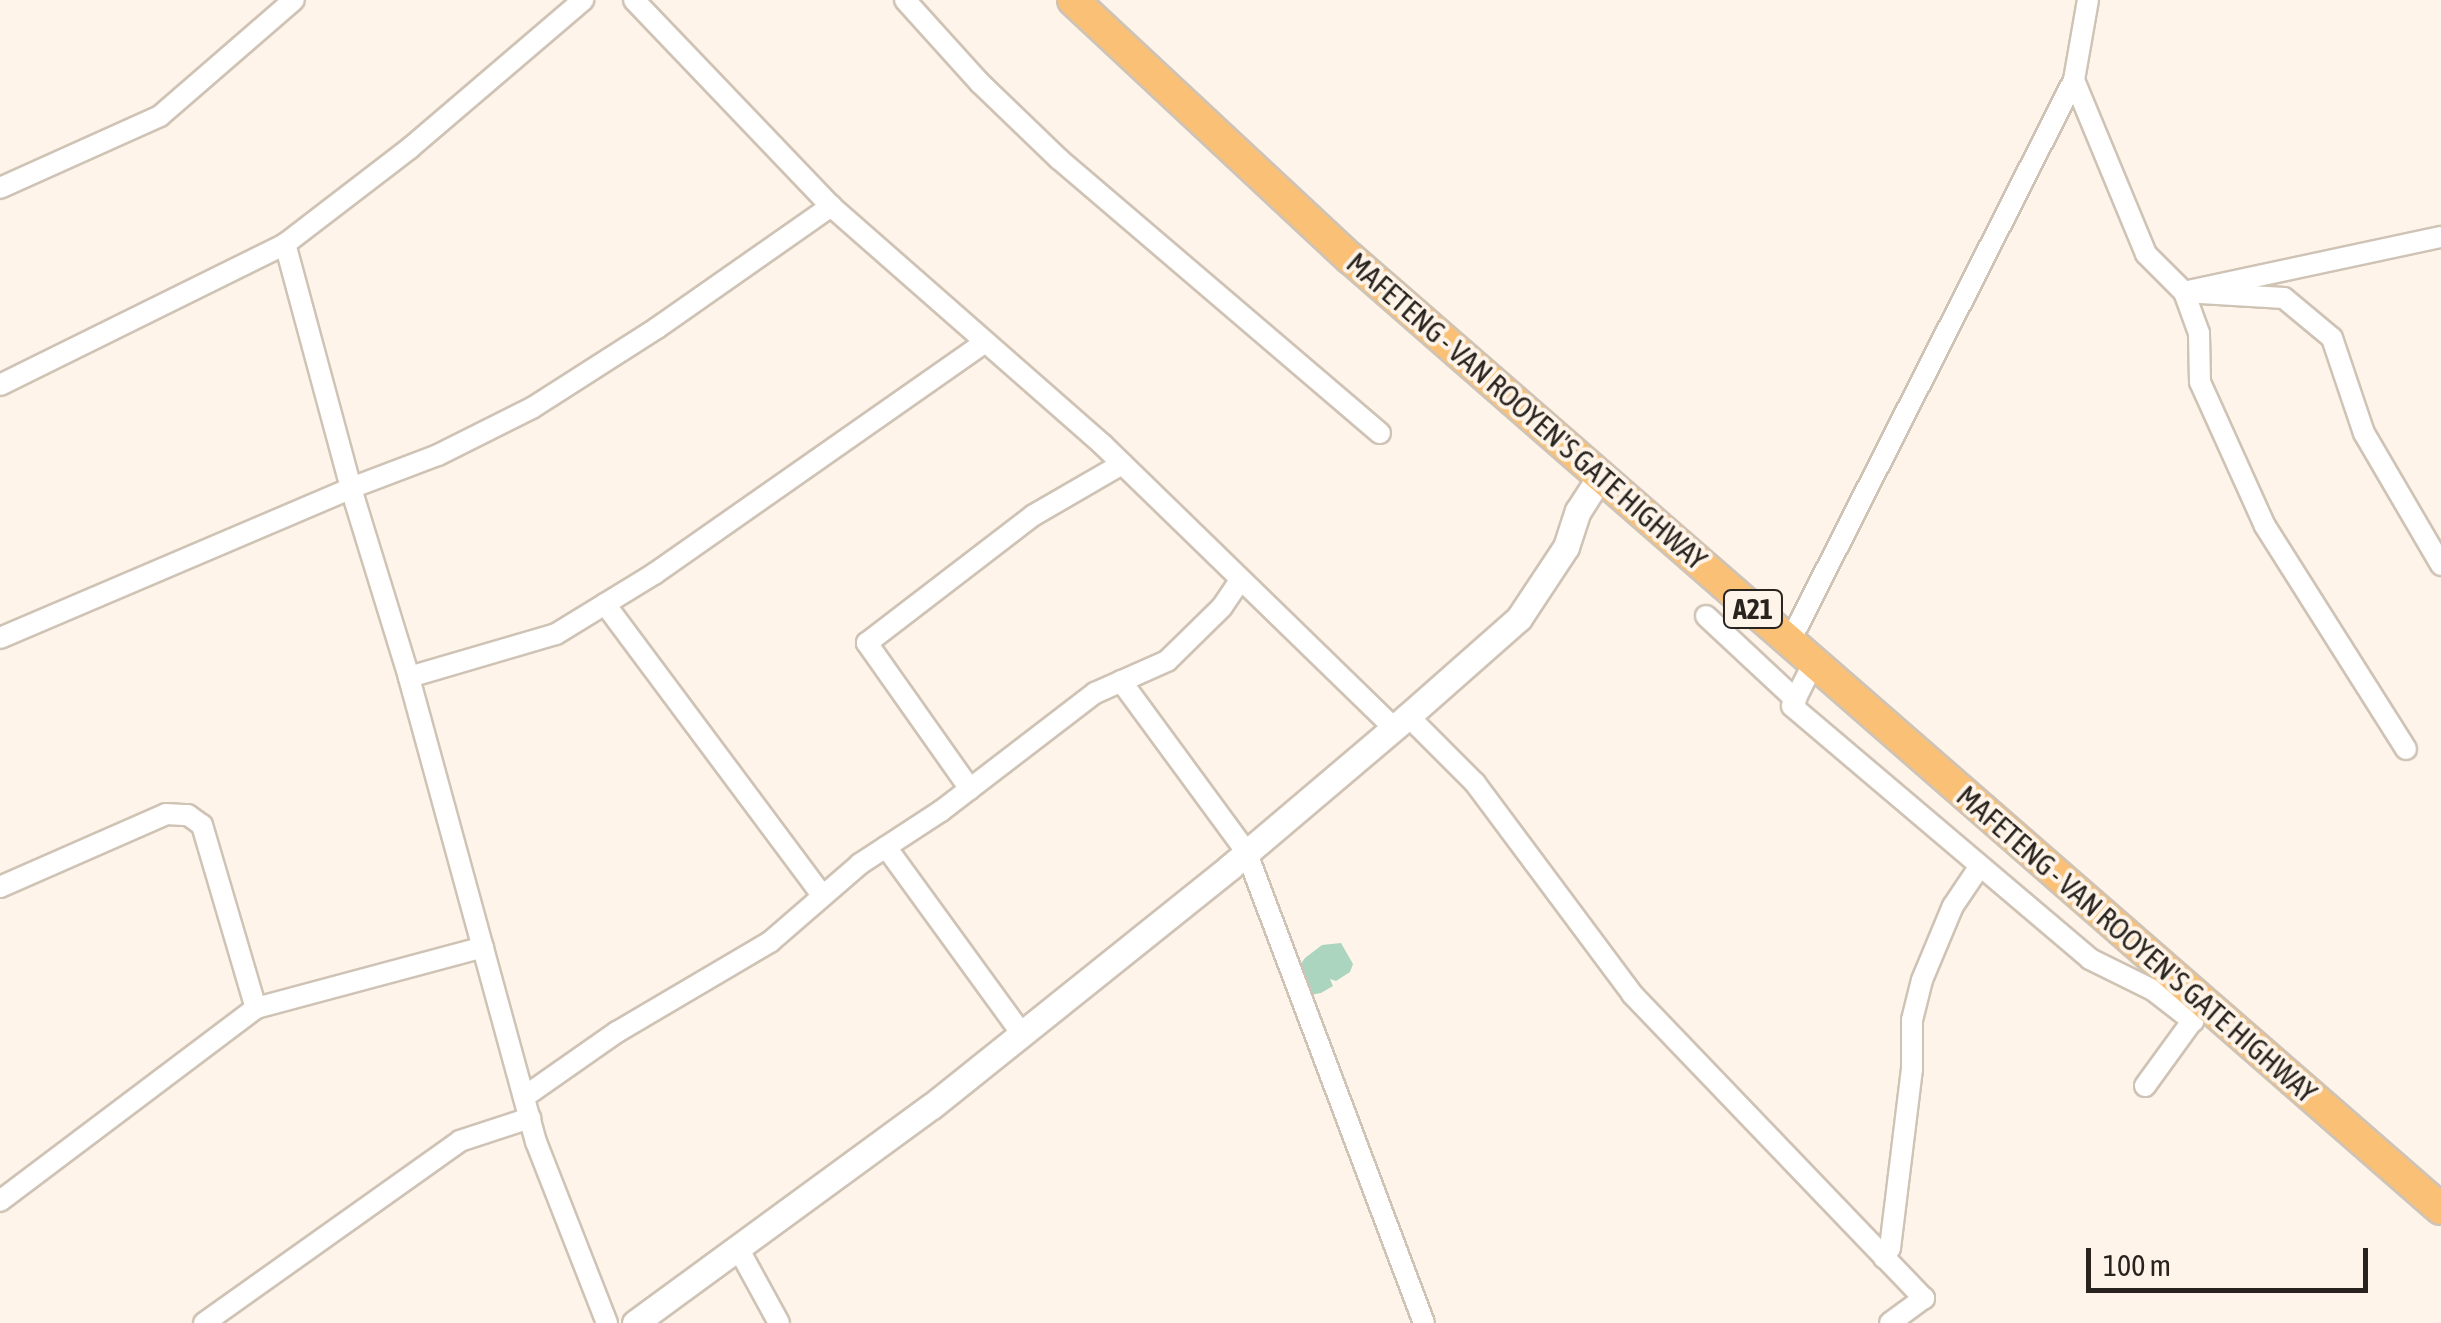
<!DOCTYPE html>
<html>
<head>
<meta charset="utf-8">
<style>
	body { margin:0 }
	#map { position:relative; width:2441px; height:1323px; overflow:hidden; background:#fef4e9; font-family:"Asap Condensed",sans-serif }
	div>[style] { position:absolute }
	.green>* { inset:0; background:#acd5bf }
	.roads { filter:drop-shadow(2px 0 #cfc3b5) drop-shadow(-2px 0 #cfc3b5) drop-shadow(0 2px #cfc3b5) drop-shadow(0 -2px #cfc3b5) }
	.minor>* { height:20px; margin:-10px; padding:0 10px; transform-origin:10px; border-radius:10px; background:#fff }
	.tertiary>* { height:25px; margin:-12.5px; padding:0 12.5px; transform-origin:12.5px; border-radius:12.5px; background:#fff }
	.primary>* { height:30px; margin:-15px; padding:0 15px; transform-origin:15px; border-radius:15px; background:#fac076 }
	span { translate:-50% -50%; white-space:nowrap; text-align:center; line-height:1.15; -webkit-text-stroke:8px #fef4e9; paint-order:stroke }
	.shield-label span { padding:2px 8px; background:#fef4e9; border:2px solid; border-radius:8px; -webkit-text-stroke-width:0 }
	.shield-label { font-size:28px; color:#28231e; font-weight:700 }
	.street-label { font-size:30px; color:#28231e }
	.scale { position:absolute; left:2086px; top:1248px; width:282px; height:45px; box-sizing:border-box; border:5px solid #28231e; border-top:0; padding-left:12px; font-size:30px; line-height:35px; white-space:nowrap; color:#28231e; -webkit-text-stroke:8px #fef4e9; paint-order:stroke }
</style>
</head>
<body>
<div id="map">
	<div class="green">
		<i style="clip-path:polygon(1341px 943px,1353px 964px,1350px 972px,1336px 981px,1330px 979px,1333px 986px,1321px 993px,1298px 997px,1293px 974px,1305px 958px,1322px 945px)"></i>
	</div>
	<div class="roads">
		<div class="minor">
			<i style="left:634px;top:0;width:285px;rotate:46.3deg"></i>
			<i style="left:831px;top:206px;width:361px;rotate:41.3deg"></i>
			<i style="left:1102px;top:444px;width:406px;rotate:44.2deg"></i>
			<i style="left:905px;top:0;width:112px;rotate:47.9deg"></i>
			<i style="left:980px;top:83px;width:110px;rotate:43.9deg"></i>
			<i style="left:1059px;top:159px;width:422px;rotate:40.5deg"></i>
			<i style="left:2074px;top:80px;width:188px;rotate:67.5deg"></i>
			<i style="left:2146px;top:254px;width:54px;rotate:45deg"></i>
			<i style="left:2184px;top:292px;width:100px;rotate:3.4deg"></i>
			<i style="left:2284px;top:298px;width:62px;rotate:39.8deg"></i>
			<i style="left:2332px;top:338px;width:100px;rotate:71.4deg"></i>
			<i style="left:2364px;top:433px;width:153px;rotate:59.7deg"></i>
			<i style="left:0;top:188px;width:175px;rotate:-24.2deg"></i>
			<i style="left:160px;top:116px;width:177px;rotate:-40.9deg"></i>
			<i style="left:0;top:385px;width:318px;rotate:-26.3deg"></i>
			<i style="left:605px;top:604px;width:364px;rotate:53.3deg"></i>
			<i style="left:1706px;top:616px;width:123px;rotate:43deg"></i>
			<i style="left:0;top:638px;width:382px;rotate:-23.1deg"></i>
			<i style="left:351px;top:488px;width:253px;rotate:-105.1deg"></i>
			<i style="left:285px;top:244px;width:158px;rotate:-37.5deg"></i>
			<i style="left:410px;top:148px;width:228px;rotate:-40.5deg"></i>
			<i style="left:1790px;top:641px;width:629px;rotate:-63.15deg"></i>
			<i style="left:2074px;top:80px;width:81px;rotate:-80.1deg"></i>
			<i style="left:1814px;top:662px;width:49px;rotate:116.6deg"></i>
			<i style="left:1792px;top:706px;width:391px;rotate:40.3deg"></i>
			<i style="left:2090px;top:959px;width:70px;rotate:26.2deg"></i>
			<i style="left:2153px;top:990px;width:51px;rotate:37.8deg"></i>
			<i style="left:409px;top:677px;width:153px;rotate:-16.3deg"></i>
			<i style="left:556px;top:634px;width:115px;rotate:-31.5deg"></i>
			<i style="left:654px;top:574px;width:403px;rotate:-35deg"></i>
			<i style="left:1121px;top:681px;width:211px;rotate:53.7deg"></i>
			<i style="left:1246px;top:851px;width:504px;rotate:69.34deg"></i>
			<i style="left:1408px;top:716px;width:95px;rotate:45deg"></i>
			<i style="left:1475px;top:783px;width:263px;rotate:53.3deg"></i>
			<i style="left:1632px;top:994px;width:422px;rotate:46.2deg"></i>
			<i style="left:1924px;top:1298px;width:42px;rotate:143.7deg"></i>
			<i style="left:2406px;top:749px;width:264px;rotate:-122.3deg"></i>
			<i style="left:2265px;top:526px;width:158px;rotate:-114.3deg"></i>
			<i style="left:2200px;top:382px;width:49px;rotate:-91.2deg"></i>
			<i style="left:2199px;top:333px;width:44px;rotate:-110.1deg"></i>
			<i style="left:2184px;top:292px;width:263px;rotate:-12.1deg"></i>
			<i style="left:970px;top:789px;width:179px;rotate:-125.2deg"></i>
			<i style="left:867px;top:643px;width:210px;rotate:-37.5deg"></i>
			<i style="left:1034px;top:515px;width:102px;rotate:-30.1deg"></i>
			<i style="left:886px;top:847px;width:231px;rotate:54deg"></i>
			<i style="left:0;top:887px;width:181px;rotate:-23.7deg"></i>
			<i style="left:166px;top:814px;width:22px;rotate:3deg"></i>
			<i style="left:188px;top:815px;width:17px;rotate:36deg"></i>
			<i style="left:202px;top:825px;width:191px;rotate:73.6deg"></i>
			<i style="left:2145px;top:1086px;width:90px;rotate:-54deg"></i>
			<i style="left:524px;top:1097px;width:113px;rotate:-35deg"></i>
			<i style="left:617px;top:1032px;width:178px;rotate:-30.5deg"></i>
			<i style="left:770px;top:942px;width:119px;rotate:-40.9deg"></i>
			<i style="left:860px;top:864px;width:97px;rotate:-33.2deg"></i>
			<i style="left:941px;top:811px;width:194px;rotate:-37.5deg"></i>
			<i style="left:1095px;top:693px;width:79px;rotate:-24deg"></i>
			<i style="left:1167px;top:661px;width:77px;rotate:-44.5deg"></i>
			<i style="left:1222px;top:607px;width:32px;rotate:-56deg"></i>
			<i style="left:0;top:1201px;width:321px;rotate:-37deg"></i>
			<i style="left:256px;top:1008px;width:235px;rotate:-15deg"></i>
			<i style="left:738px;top:1248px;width:85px;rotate:61.3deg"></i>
			<i style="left:1884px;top:1258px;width:12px;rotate:-59deg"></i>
			<i style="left:1890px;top:1248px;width:180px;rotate:-83deg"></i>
			<i style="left:1912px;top:1069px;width:49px;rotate:-90deg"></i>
			<i style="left:1912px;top:1020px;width:41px;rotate:-76deg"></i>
			<i style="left:1922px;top:980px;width:80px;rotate:-67.3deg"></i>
			<i style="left:1953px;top:906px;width:48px;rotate:-56deg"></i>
			<i style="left:204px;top:1323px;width:314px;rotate:-35.4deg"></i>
			<i style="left:460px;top:1141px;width:74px;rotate:-18.2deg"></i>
			<i style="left:607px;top:1323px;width:194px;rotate:-111.4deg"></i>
			<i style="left:536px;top:1142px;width:482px;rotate:-105.3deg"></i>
			<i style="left:409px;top:677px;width:198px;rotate:-107.1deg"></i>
			<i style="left:351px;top:488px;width:93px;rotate:-20.8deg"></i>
			<i style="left:438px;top:455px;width:105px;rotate:-26.6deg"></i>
			<i style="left:532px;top:408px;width:148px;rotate:-32.6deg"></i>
			<i style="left:657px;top:328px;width:213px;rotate:-35deg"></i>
		</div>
		<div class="tertiary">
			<i style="left:635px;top:1323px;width:368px;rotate:-36.2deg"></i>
			<i style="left:932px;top:1106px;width:382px;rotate:-38.7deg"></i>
			<i style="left:1230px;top:867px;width:233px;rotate:-40.3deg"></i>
			<i style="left:1408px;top:716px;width:148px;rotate:-41.4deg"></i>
			<i style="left:1519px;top:618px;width:85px;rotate:-56.5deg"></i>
			<i style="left:1566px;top:547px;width:38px;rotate:-72deg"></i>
			<i style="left:1578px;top:511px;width:43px;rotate:-57.4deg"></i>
		</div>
		<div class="primary">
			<i style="left:1073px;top:0;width:379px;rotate:43deg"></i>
			<i style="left:1350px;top:258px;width:1447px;rotate:41.08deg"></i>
		</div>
	</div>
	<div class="shield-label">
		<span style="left:1753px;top:609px">A21</span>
	</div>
	<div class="street-label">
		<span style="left:1527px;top:411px;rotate:41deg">MAFETENG - VAN ROOYEN'S GATE HIGHWAY</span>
		<span style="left:2137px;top:944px;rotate:41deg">MAFETENG - VAN ROOYEN'S GATE HIGHWAY</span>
	</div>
	<div class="scale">100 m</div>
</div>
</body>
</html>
